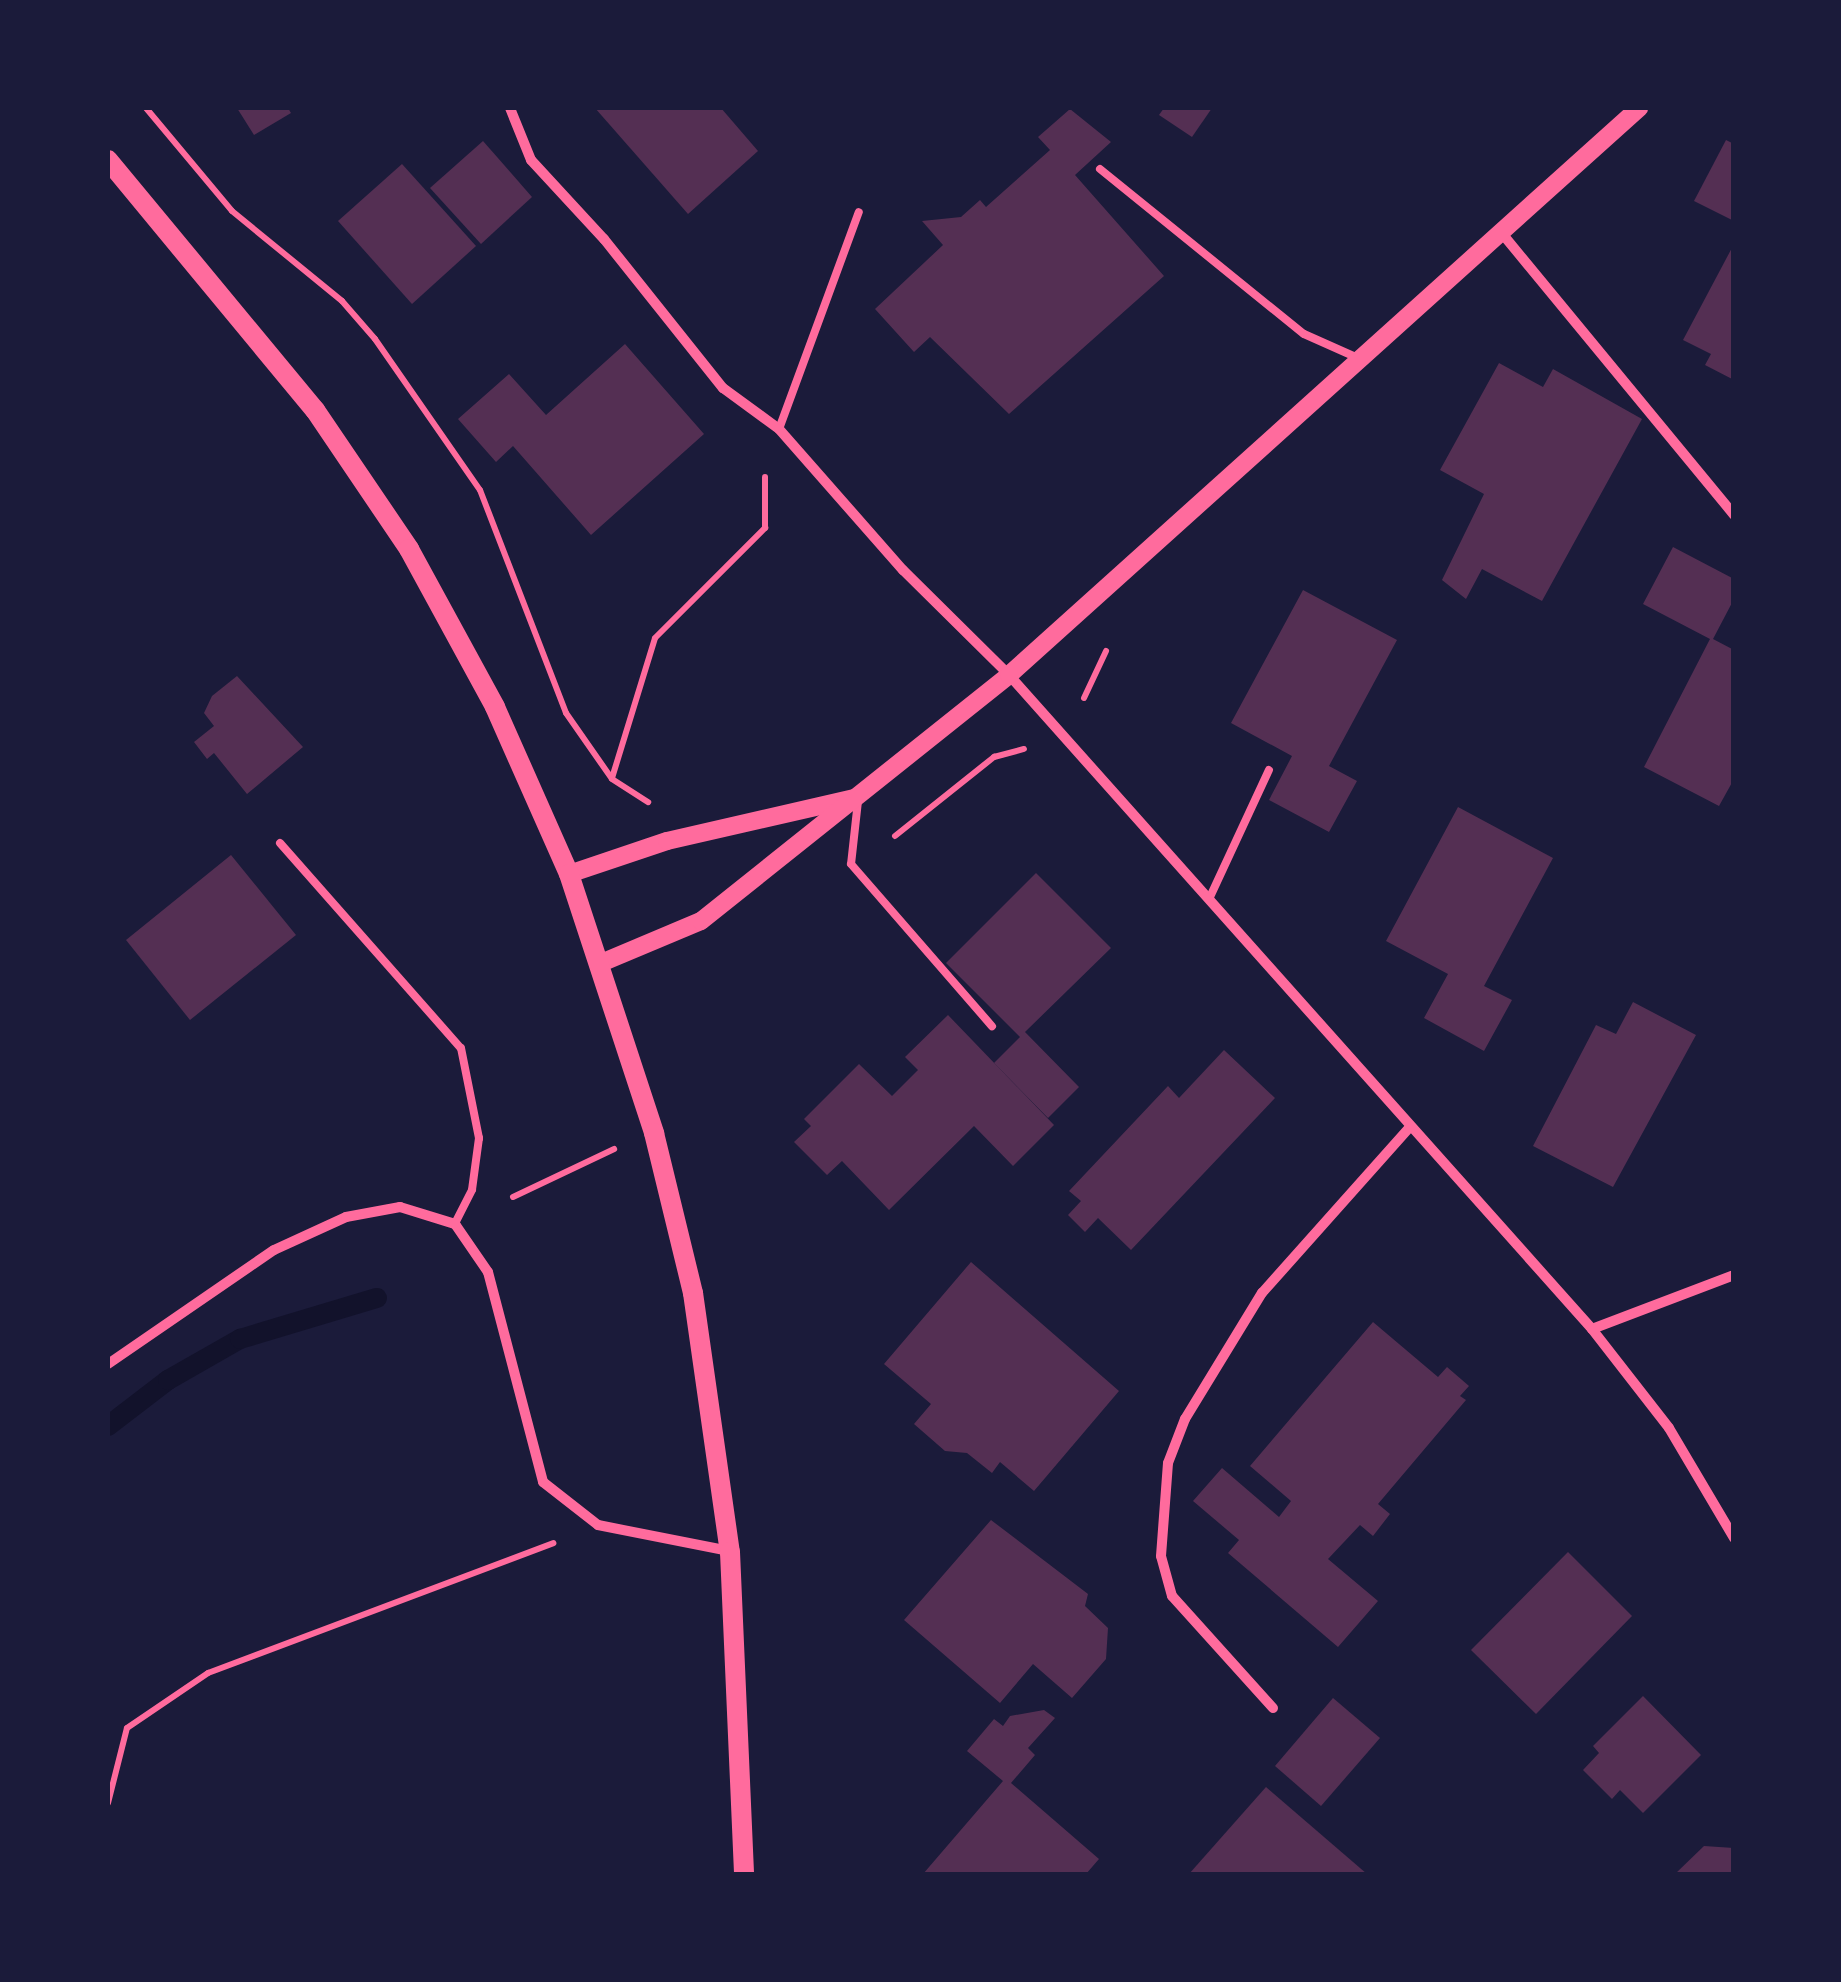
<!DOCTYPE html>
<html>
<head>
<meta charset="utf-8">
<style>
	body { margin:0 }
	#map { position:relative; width:1841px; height:1982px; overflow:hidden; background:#1b1b3a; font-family:"Space Grotesk",sans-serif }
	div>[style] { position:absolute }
	.stream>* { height:20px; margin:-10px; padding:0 10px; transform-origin:10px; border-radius:10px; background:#12122b }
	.building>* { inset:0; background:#542f53 }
	.path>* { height:6px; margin:-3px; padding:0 3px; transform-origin:3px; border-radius:3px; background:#ff6b9d }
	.service>* { height:8px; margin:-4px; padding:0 4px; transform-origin:4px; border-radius:4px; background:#ff6b9d }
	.minor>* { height:10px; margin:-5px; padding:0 5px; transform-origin:5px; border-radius:5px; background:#ff6b9d }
	.tertiary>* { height:18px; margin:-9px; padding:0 9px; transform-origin:9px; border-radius:9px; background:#ff6b9d }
	.secondary>* { height:20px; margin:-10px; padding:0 10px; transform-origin:10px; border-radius:10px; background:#ff6b9d }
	span { translate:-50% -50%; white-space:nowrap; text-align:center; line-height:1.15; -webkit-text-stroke:8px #1b1b3a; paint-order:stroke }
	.frame { position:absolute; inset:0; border:110px solid #1b1b3a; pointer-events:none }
</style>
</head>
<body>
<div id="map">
	<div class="stream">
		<i style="left:108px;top:1426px;width:76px;rotate:-37.5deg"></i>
		<i style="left:168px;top:1380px;width:83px;rotate:-29.7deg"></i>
		<i style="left:240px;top:1339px;width:143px;rotate:-16.7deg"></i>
	</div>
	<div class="building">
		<i style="clip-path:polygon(237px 108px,288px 108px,291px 113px,254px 135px)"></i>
		<i style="clip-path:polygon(595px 108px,721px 108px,758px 151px,688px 214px)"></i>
		<i style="clip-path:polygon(1164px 108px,1212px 108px,1192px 137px,1159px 115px)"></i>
		<i style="clip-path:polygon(1070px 109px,1111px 142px,1075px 175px,1164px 276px,1009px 414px,930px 337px,914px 352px,875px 309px,943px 245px,922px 221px,961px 217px,980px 200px,986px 207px,1050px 150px,1038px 137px)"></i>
		<i style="clip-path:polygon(1726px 140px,1734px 144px,1734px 221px,1694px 201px)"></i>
		<i style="clip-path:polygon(483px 141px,532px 197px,481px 244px,430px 188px)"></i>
		<i style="clip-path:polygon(402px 164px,476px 246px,412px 304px,338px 221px)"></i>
		<i style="clip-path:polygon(1734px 244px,1734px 380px,1705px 365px,1711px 354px,1683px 340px)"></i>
		<i style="clip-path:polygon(625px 344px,704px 434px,591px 535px,513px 446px,496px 462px,458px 419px,509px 374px,546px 415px)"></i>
		<i style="clip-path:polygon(1499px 363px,1543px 387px,1553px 369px,1642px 419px,1542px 601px,1482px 569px,1466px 599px,1442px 580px,1484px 494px,1440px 470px)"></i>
		<i style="clip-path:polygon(1673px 547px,1734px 579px,1734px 599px,1713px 639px,1734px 650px,1734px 779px,1719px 806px,1644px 767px,1710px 639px,1643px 604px)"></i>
		<i style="clip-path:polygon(1303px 590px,1397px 640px,1329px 766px,1357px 781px,1329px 832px,1269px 800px,1292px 756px,1231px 723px)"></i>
		<i style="clip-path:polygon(237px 676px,303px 747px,247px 794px,214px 753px,207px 759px,194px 742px,214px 726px,204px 713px,212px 696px)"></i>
		<i style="clip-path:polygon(1458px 807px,1553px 858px,1484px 986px,1512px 1000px,1484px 1051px,1424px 1018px,1448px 974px,1386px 941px)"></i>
		<i style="clip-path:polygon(231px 855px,296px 935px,190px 1020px,126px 940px)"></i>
		<i style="clip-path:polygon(1036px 873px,1111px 948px,1025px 1032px,1079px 1087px,1048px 1118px,994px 1063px,1020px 1037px,946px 963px)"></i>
		<i style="clip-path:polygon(1633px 1002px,1696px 1035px,1613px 1187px,1533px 1146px,1596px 1025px,1616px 1034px)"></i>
		<i style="clip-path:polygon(948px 1015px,1054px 1125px,1013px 1166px,974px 1126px,889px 1210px,842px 1161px,827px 1175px,794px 1142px,811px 1126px,804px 1119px,859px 1064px,892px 1096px,918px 1070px,905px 1057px)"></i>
		<i style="clip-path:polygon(1224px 1050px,1275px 1098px,1131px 1250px,1098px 1218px,1085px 1232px,1068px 1215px,1081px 1201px,1069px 1191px,1168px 1086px,1179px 1098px)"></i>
		<i style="clip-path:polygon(971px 1262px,1119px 1391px,1034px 1491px,1000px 1462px,992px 1473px,967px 1453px,945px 1451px,914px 1424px,931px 1404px,884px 1364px)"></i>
		<i style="clip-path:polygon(1373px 1322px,1438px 1377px,1447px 1367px,1469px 1386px,1460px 1396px,1466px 1400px,1378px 1504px,1390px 1514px,1373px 1536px,1360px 1525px,1328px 1559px,1378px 1601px,1338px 1647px,1228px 1553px,1239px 1540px,1193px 1501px,1222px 1468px,1279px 1517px,1291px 1501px,1250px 1466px)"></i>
		<i style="clip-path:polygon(991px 1520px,1088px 1594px,1085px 1606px,1108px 1628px,1106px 1659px,1072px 1698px,1033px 1664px,1000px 1703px,904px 1620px)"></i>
		<i style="clip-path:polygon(1568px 1552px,1632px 1616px,1536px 1714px,1471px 1650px)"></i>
		<i style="clip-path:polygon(1643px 1696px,1701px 1755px,1643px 1813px,1620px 1790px,1612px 1799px,1583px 1770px,1599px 1753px,1593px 1746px)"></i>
		<i style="clip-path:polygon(1333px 1698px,1380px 1738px,1321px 1806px,1275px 1766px)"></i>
		<i style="clip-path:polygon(1044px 1710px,1055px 1718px,1028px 1748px,1035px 1755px,1011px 1783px,1099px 1859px,1086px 1874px,923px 1874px,1003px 1781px,967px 1751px,994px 1719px,1003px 1726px,1010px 1716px)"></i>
		<i style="clip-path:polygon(1266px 1787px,1367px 1874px,1189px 1874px)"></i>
		<i style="clip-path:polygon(1704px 1846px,1734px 1848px,1734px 1874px,1675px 1874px)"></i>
	</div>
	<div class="path">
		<i style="left:146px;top:108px;width:134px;rotate:50.1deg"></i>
		<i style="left:232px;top:211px;width:142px;rotate:39.3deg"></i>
		<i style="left:342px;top:301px;width:50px;rotate:49deg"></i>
		<i style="left:375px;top:339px;width:184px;rotate:55.2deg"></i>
		<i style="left:480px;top:490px;width:239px;rotate:68.9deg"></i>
		<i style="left:566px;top:713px;width:80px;rotate:55.1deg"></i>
		<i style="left:612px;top:779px;width:43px;rotate:32.6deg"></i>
		<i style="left:1084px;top:698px;width:52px;rotate:-64.9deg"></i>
		<i style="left:612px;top:778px;width:146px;rotate:-72.9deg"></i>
		<i style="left:655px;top:638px;width:156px;rotate:-45deg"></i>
		<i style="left:765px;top:528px;width:51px;rotate:-90deg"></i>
		<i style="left:895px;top:836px;width:127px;rotate:-38.6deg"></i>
		<i style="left:994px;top:757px;width:31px;rotate:-15deg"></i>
		<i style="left:513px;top:1197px;width:112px;rotate:-25.4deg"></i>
		<i style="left:108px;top:1803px;width:77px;rotate:-75.8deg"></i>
		<i style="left:127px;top:1728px;width:98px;rotate:-34.2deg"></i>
		<i style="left:208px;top:1673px;width:369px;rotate:-20.6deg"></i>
	</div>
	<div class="service">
		<i style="left:1100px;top:169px;width:262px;rotate:39deg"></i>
		<i style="left:1304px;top:334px;width:59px;rotate:24deg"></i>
		<i style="left:779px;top:429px;width:231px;rotate:-69.8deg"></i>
		<i style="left:858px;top:801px;width:63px;rotate:96.3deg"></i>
		<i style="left:851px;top:864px;width:215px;rotate:49deg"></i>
		<i style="left:280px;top:843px;width:273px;rotate:48.6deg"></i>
		<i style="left:461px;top:1048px;width:92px;rotate:78.7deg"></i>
		<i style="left:479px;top:1138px;width:52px;rotate:97.7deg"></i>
		<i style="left:472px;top:1190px;width:38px;rotate:117deg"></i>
		<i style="left:1210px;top:897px;width:140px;rotate:-65.1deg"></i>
	</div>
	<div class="minor">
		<i style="left:510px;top:108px;width:56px;rotate:68deg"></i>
		<i style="left:531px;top:160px;width:108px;rotate:47.3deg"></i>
		<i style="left:604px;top:239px;width:191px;rotate:51.4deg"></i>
		<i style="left:723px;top:388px;width:69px;rotate:36.2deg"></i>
		<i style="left:779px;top:429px;width:188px;rotate:48.7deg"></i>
		<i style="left:903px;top:570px;width:149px;rotate:44.7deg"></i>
		<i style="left:1009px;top:675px;width:876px;rotate:48.28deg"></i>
		<i style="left:1592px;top:1329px;width:125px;rotate:52.1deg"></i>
		<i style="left:1669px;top:1428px;width:128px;rotate:59.4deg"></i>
		<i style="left:1500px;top:231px;width:368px;rotate:50.5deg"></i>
		<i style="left:1592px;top:1329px;width:152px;rotate:-20.8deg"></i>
		<i style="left:108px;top:1364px;width:201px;rotate:-34.5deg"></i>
		<i style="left:274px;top:1250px;width:79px;rotate:-24.6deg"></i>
		<i style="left:346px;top:1217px;width:55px;rotate:-10.5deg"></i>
		<i style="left:400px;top:1207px;width:58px;rotate:17.2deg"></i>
		<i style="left:455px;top:1224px;width:58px;rotate:55.5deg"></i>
		<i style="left:488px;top:1272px;width:217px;rotate:75.3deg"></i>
		<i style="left:543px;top:1482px;width:70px;rotate:38deg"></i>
		<i style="left:598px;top:1525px;width:134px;rotate:11.2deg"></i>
		<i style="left:1273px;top:1708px;width:151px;rotate:-132deg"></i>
		<i style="left:1172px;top:1596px;width:41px;rotate:-105.4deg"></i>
		<i style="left:1161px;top:1556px;width:93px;rotate:-85.7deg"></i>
		<i style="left:1168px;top:1463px;width:47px;rotate:-68.9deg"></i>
		<i style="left:1185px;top:1419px;width:148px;rotate:-58.6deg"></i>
		<i style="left:1262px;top:1293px;width:220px;rotate:-48.3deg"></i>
	</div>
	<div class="tertiary">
		<i style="left:569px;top:874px;width:103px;rotate:-18.6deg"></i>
		<i style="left:667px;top:841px;width:192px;rotate:-12.9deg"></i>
		<i style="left:601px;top:963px;width:108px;rotate:-22.8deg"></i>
		<i style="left:701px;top:921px;width:394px;rotate:-38.6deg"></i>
		<i style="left:1009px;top:675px;width:848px;rotate:-41.99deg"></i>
	</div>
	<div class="secondary">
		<i style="left:108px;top:160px;width:325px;rotate:50.4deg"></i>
		<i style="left:315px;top:410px;width:168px;rotate:55.9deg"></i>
		<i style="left:409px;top:549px;width:180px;rotate:61.4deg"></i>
		<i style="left:495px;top:707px;width:183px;rotate:66.1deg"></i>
		<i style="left:569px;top:874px;width:273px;rotate:71.8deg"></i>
		<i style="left:654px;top:1133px;width:165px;rotate:76.3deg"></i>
		<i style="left:693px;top:1293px;width:262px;rotate:81.9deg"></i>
		<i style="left:730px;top:1552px;width:322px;rotate:87.5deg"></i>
	</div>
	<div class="frame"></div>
</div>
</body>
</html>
